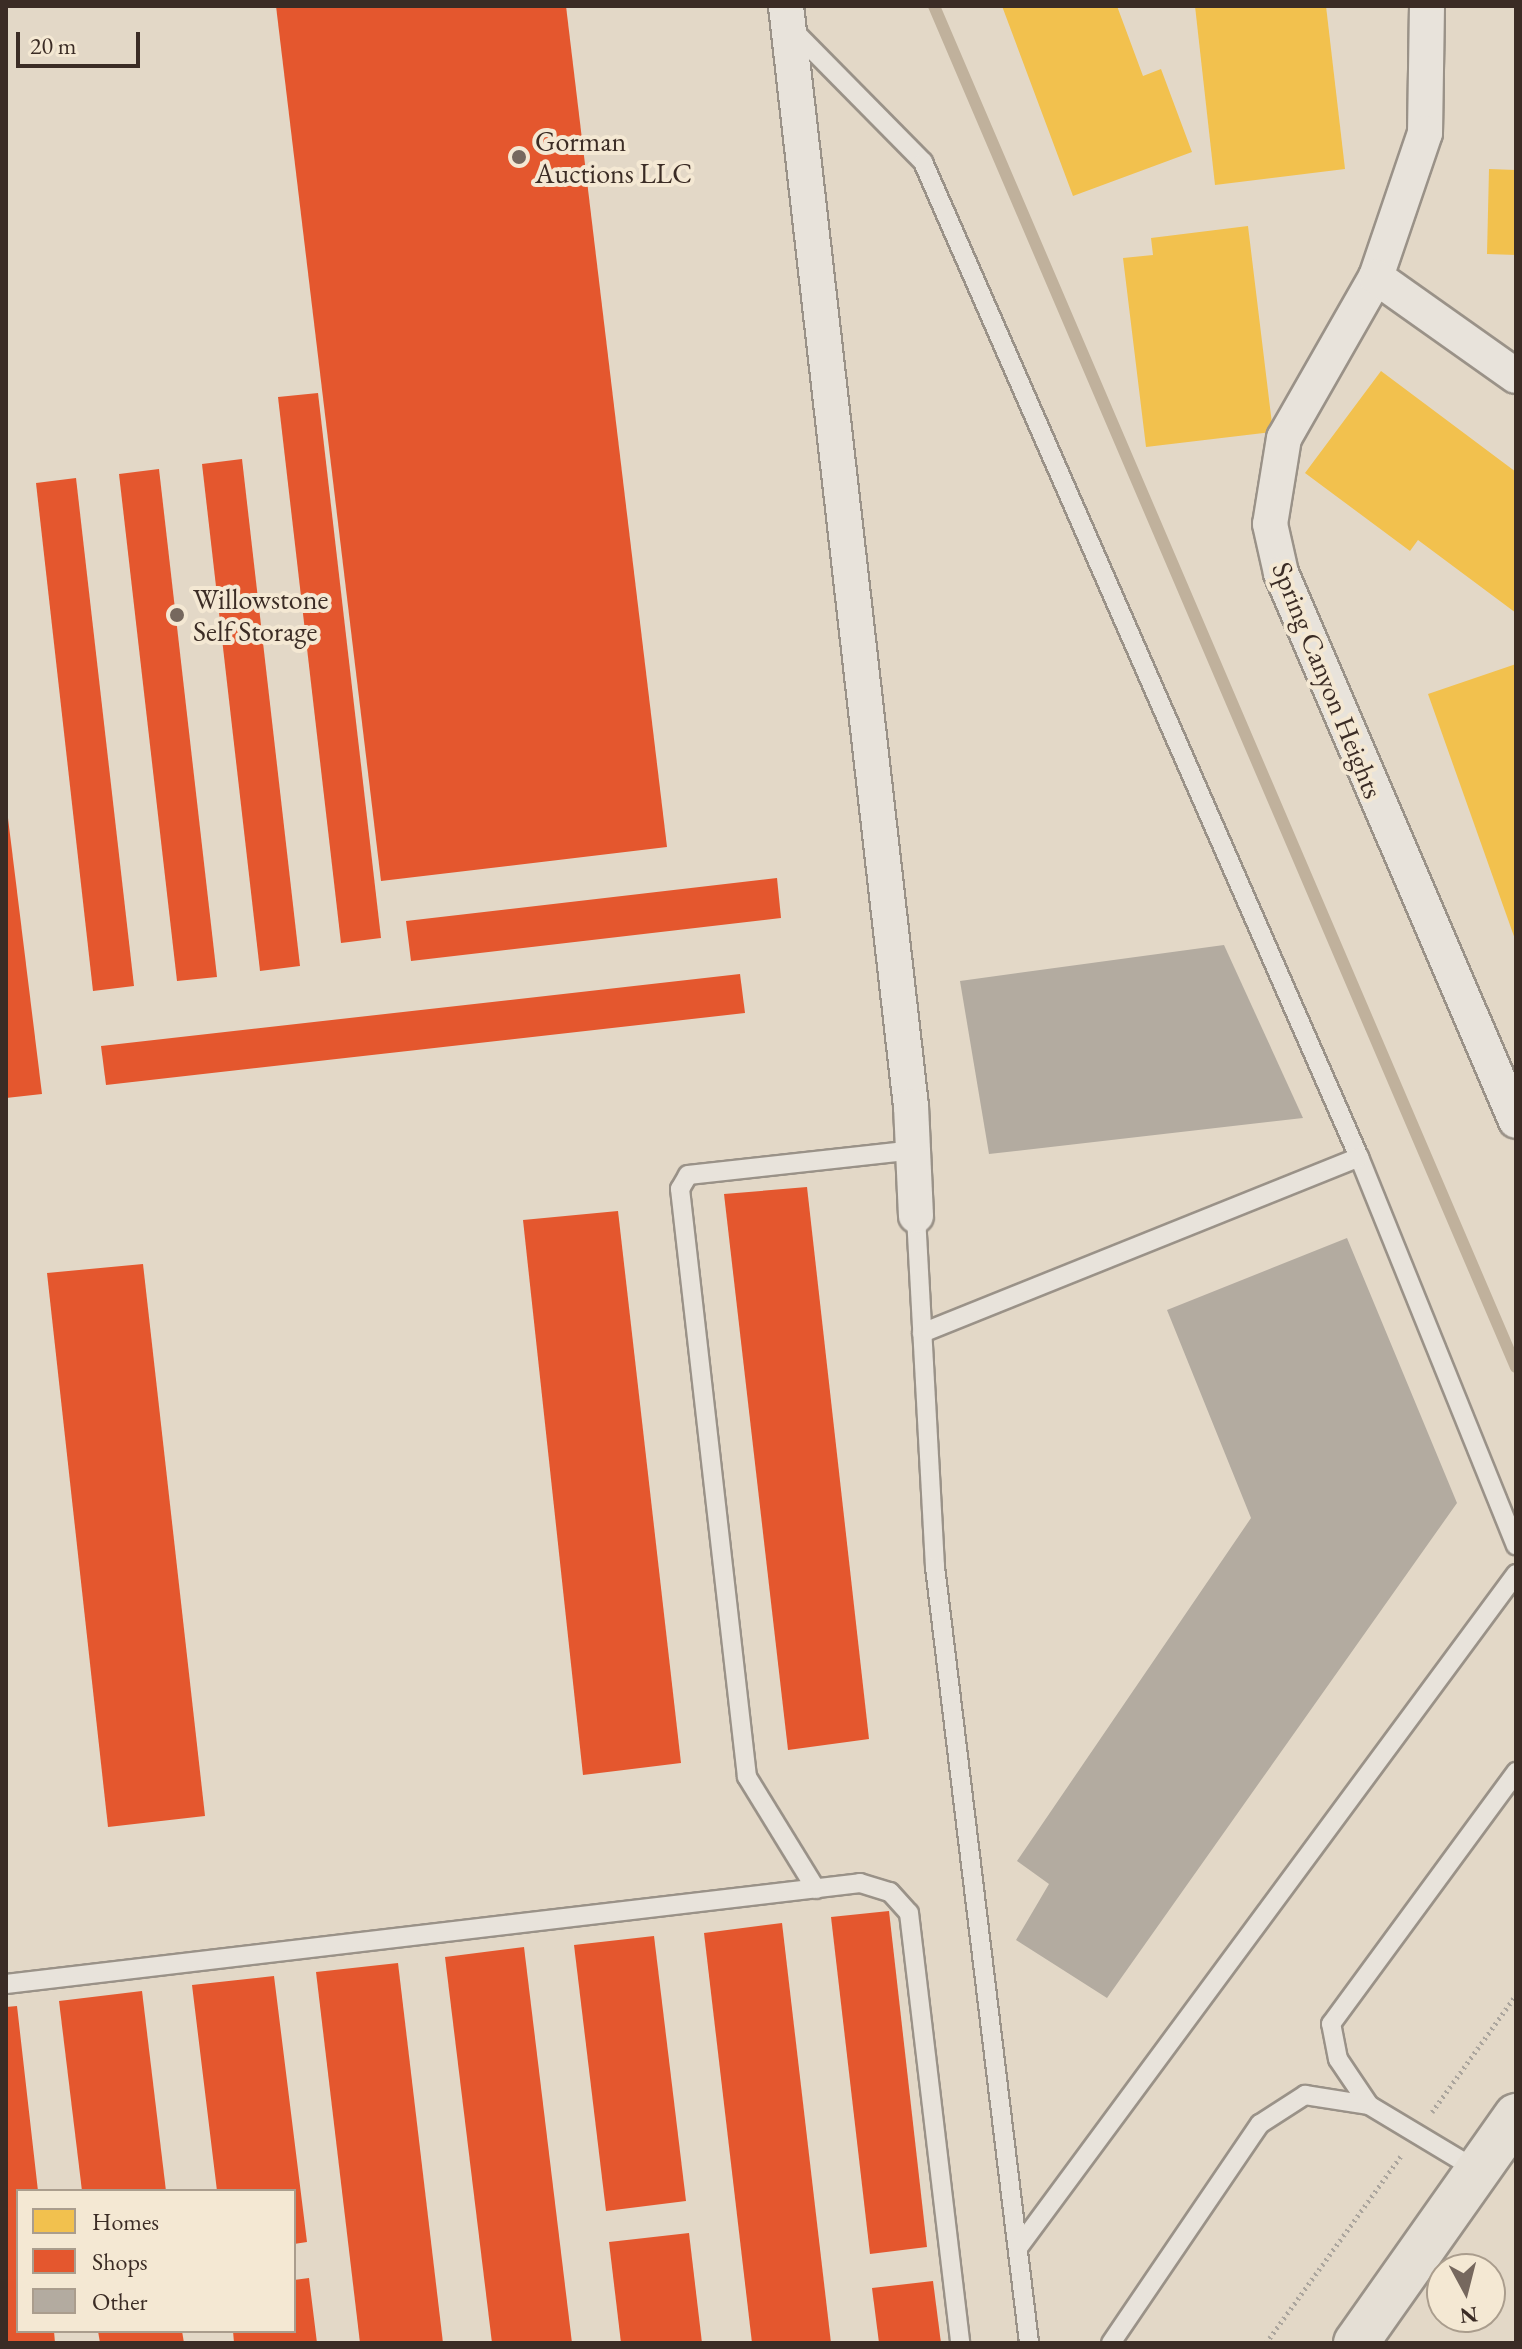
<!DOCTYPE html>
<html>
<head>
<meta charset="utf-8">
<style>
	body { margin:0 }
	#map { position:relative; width:1522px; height:2349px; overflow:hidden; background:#e3d8c7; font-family:"EB Garamond",serif }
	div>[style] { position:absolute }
	.homes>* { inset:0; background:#f2c14e }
	.shops>* { inset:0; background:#e4572e }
	.stream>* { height:12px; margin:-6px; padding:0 6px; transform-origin:6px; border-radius:6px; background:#c0b19c }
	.building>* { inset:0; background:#b3aba0 }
	.path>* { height:5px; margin-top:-2.5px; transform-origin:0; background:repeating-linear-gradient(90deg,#aba59d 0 2px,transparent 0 6px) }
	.roads { filter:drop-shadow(2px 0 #9a9288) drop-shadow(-2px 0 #9a9288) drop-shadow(0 2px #9a9288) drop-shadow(0 -2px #9a9288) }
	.service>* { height:18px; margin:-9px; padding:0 9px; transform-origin:9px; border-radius:9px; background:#e8e3db }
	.minor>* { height:34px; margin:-17px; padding:0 17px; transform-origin:17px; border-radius:17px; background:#e8e3db }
	.primary>* { height:44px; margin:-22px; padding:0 22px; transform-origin:22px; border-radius:22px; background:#e5dfd5 }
	.dots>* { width:22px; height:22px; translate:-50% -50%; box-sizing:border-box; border:4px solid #f4e8d3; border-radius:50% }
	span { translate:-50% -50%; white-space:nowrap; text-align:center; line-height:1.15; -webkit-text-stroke:8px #f4e8d3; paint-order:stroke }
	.poi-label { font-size:28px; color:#3b2c25 }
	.left { translate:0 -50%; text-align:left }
	.street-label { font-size:28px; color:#3b2c25 }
	.frame { position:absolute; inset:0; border:8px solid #3b2c25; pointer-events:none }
	.legend { position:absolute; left:16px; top:2189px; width:280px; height:144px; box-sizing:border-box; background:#f4e8d3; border:2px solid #aa9d8d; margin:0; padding:10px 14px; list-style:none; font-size:24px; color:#3b2c25 }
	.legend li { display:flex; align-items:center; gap:16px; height:40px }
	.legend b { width:40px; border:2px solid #aa9d8d }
	.north { position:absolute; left:1426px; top:2253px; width:80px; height:80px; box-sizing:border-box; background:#f4e8d3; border:2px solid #aa9d8d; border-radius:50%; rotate:173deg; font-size:22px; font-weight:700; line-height:32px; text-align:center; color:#3b2c25 }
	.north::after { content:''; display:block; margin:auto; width:28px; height:36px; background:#76685e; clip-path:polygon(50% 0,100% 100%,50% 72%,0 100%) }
	.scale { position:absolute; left:16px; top:32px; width:124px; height:36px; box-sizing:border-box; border:4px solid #3b2c25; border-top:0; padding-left:10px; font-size:24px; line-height:28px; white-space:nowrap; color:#3b2c25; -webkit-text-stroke:6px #f4e8d3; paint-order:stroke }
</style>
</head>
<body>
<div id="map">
	<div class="homes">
		<i style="clip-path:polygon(1002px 6px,1117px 6px,1143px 76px,1161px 69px,1192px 152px,1073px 196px)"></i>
		<i style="clip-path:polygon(1195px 6px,1326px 6px,1345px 169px,1215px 185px)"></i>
		<i style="clip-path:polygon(1489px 169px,1516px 170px,1516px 255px,1487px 254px)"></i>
		<i style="clip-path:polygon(1248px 226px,1273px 432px,1146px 447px,1123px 258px,1153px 255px,1151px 238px)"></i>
		<i style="clip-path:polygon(1381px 371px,1516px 472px,1516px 613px,1418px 540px,1410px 551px,1305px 473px)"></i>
		<i style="clip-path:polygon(1516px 664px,1516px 942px,1428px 694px)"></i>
	</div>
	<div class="shops">
		<i style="clip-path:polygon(276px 6px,566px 6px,667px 847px,381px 881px)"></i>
		<i style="clip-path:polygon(318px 393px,381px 938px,341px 943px,278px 397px)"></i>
		<i style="clip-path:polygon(242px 459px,300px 966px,260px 971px,202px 464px)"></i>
		<i style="clip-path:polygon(159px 469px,217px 977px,177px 981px,119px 474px)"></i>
		<i style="clip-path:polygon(76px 478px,134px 986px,93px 991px,36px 483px)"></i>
		<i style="clip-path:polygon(6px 802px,42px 1094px,6px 1098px)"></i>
		<i style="clip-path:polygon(777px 878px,781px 918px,411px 961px,406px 921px)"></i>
		<i style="clip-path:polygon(740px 974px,745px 1013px,106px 1085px,101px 1046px)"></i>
		<i style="clip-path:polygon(807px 1187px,869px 1739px,788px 1750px,724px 1194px)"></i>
		<i style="clip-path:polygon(618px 1211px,681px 1763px,583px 1775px,523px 1220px)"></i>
		<i style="clip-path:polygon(143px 1264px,205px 1816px,108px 1827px,47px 1273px)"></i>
		<i style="clip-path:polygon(889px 1911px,927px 2247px,870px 2254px,831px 1917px)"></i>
		<i style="clip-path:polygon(782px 1923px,831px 2343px,752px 2343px,704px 1933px)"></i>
		<i style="clip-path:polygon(654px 1936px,686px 2201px,606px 2211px,574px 1945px)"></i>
		<i style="clip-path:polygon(524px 1947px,572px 2343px,492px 2343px,445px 1957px)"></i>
		<i style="clip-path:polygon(398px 1963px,443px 2343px,360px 2343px,316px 1972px)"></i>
		<i style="clip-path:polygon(274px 1976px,307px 2242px,294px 2244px,294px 2191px,217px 2191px,192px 1985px)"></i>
		<i style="clip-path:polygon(142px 1991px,166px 2191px,82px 2191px,59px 2001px)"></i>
		<i style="clip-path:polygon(17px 2006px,38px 2191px,18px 2191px,18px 2331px,54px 2331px,55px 2343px,6px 2343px,6px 2007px)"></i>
		<i style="clip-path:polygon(689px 2233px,702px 2343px,621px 2343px,609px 2242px)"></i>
		<i style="clip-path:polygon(309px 2278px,317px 2343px,234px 2343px,233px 2331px,294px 2331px,294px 2280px)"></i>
		<i style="clip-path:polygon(933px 2281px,941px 2343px,879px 2343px,872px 2288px)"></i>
		<i style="clip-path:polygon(98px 2331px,182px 2331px,184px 2343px,100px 2343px)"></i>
	</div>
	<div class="stream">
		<i style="left:934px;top:6px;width:1480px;rotate:66.85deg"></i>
	</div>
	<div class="building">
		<i style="clip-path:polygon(1224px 945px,1303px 1118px,989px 1154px,960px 981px)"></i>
		<i style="clip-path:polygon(1347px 1238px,1457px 1503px,1107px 1998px,1016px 1940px,1049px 1884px,1017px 1861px,1251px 1518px,1167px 1310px)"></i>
	</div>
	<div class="path">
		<i style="left:1432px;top:2112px;width:144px;rotate:-54.3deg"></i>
		<i style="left:1266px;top:2343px;width:231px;rotate:-54.2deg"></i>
	</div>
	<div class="roads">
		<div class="service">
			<i style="left:790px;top:27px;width:190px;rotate:45.4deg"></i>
			<i style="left:923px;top:162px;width:1086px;rotate:66.34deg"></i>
			<i style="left:1359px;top:1157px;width:419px;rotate:68deg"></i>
			<i style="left:916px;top:1216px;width:352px;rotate:86.9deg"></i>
			<i style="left:935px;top:1567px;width:782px;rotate:83.09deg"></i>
			<i style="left:922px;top:1333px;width:471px;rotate:-21.9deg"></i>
			<i style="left:816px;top:1889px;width:132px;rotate:-121.6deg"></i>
			<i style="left:747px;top:1777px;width:592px;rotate:-96.5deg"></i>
			<i style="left:680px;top:1189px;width:16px;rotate:-60deg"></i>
			<i style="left:688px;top:1175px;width:226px;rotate:-6.3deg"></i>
			<i style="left:6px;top:1984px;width:860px;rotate:-6.74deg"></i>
			<i style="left:860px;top:1883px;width:31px;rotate:17deg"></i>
			<i style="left:890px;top:1892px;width:28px;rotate:48deg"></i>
			<i style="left:909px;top:1913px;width:433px;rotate:83.2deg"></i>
			<i style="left:1477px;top:2170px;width:126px;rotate:-149deg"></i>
			<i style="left:1369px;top:2105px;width:55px;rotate:-124deg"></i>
			<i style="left:1338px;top:2059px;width:36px;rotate:-101deg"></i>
			<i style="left:1331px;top:2024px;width:313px;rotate:-53.7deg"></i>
			<i style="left:1018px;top:2248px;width:838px;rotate:-53.54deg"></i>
			<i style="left:1111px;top:2343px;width:265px;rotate:-55.8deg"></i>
			<i style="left:1260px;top:2124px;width:54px;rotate:-32.8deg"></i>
			<i style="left:1305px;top:2095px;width:65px;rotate:8.9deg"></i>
		</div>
		<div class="minor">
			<i style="left:786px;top:6px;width:1107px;rotate:83.52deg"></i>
			<i style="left:911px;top:1106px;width:110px;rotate:87.4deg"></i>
			<i style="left:1427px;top:6px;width:127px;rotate:90.9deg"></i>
			<i style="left:1425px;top:133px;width:152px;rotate:108.8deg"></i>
			<i style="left:1376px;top:277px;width:185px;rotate:119.7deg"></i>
			<i style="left:1284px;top:438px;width:87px;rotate:99.2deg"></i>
			<i style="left:1270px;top:524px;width:50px;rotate:77.3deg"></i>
			<i style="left:1281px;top:573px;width:596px;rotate:66.79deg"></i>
			<i style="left:1376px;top:277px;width:171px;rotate:35.3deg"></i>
		</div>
		<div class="primary">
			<i style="left:1356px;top:2343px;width:278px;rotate:-54.8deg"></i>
		</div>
	</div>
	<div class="dots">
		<i style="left:519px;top:157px;background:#76685e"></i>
		<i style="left:177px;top:615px;background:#76685e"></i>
	</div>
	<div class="poi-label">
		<span class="left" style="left:535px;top:157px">Gorman<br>Auctions LLC</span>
		<span class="left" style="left:193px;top:615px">Willowstone<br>Self Storage</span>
	</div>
	<div class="street-label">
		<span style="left:1328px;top:680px;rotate:68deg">Spring Canyon Heights</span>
	</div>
	<div class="frame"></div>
	<ul class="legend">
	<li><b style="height:22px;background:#f2c14e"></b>Homes</li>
	<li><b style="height:22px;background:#e4572e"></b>Shops</li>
	<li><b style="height:22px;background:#b3aba0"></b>Other</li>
	</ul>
	<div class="north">N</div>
	<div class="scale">20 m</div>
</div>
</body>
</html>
